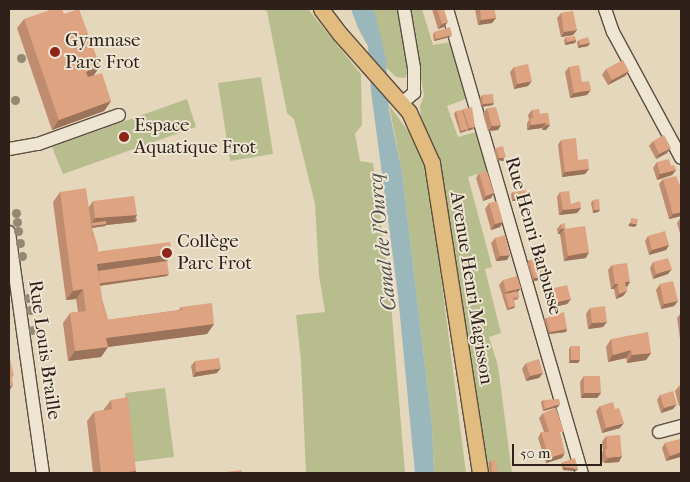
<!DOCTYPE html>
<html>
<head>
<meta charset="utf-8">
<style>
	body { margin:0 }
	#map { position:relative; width:690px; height:482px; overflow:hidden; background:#e5d7bc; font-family:"IM FELL French Canon",serif }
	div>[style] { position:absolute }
	.green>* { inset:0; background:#b8bd8e }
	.water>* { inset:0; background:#9ab7bb }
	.roads { filter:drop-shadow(1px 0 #5c4e42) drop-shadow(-1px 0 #5c4e42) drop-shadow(0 1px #5c4e42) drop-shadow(0 -1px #5c4e42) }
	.minor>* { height:12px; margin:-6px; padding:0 6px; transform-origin:6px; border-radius:6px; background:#eee5d3 }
	.major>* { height:15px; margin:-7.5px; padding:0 7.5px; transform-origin:7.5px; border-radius:7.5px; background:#e2bc7e }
	.trees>* { width:9px; height:9px; margin:-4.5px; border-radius:50%; background:#948873 }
	.wall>* { inset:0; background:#bf8c6f }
	.shaded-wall>* { inset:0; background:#9b725a }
	.building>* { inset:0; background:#dea381 }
	.dots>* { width:14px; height:14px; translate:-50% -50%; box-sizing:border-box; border:2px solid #eee5d3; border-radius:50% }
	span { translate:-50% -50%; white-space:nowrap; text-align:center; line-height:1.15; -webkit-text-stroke:4px #eee5d3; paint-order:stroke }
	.poi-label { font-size:19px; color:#2f211a }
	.left { translate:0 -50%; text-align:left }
	.street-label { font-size:19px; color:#2f211a }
	.water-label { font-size:20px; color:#4f4e4a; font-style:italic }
	.frame { position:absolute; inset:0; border:10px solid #2f211a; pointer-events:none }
	.scale { position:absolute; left:512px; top:444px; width:90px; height:22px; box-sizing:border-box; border:2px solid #2f211a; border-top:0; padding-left:6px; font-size:15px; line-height:18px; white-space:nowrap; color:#2f211a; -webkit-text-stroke:4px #eee5d3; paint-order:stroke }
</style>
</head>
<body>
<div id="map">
	<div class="green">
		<i style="clip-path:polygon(262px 9px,308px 9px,361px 74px,362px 125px,355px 134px,360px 161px,373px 163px,390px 291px,405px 473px,306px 473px,301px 361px,296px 315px,325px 312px,319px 275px,315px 204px,294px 119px,287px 113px,267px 11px)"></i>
		<i style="clip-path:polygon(374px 9px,399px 9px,408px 71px,405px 78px,396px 77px,386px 67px)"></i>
		<i style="clip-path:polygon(408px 9px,422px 9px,433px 45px,451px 42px,466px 99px,447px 106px,458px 137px,476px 132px,487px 171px,468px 177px,492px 267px,485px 269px,501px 333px,489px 337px,498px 366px,512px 473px,484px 473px,451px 227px,440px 168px,421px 116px,420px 106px,424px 95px)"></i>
		<i style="clip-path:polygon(261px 77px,273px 154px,230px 161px,218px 83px)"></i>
		<i style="clip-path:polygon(187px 99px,196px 127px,63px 174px,52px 147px)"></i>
		<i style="clip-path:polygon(389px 105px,411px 135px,424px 164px,430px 190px,466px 473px,434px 473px,432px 426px,402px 172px)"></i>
		<i style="clip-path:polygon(165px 388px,174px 457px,133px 462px,125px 393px)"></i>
	</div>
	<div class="water">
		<i style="clip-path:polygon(351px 9px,374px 9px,386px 59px,389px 110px,402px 172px,432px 426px,434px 473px,415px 473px,398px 295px,371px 91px,368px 46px,358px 28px)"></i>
	</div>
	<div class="roads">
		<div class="minor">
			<i style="left:447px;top:9px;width:483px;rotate:73.8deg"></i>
			<i style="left:605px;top:9px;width:24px;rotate:71deg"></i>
			<i style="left:613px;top:32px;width:143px;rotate:61.6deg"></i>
			<i style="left:402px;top:103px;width:16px;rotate:-40deg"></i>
			<i style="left:414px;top:93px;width:25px;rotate:-90deg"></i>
			<i style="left:414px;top:68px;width:60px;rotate:-99.6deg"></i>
			<i style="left:9px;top:149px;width:29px;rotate:-10deg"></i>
			<i style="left:38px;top:144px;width:86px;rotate:-19.7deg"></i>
			<i style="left:9px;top:232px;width:243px;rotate:82deg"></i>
			<i style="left:659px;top:432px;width:23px;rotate:-15deg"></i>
		</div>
		<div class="major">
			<i style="left:321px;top:9px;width:31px;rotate:53deg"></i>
			<i style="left:340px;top:34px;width:104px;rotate:48.5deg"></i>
			<i style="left:409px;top:112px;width:56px;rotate:65.7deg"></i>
			<i style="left:432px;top:163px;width:314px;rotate:81.2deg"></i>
		</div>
	</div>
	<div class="trees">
		<i style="left:21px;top:58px"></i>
		<i style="left:15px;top:100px"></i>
		<i style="left:16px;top:213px"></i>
		<i style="left:17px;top:222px"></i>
		<i style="left:18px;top:231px"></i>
		<i style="left:20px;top:243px"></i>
		<i style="left:22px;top:256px"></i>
		<i style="left:28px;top:298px"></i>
		<i style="left:30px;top:310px"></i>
		<i style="left:33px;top:330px"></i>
	</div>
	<div class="wall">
		<i style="clip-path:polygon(432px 9px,444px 9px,444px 27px,438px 29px)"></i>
		<i style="clip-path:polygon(475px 9px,494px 9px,496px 18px,492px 23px,478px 25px)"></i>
		<i style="clip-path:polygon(561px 13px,577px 30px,573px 35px,561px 37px,557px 18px)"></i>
		<i style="clip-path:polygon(64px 14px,100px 66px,94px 75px,111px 101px,104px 111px,52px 130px,17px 28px,24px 19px)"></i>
		<i style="clip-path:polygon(434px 32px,450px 37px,434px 41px,433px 35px)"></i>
		<i style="clip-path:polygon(566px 37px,576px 40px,575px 43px,565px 45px,564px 40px)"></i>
		<i style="clip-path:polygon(579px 40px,590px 43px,588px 46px,578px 48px,577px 42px)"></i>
		<i style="clip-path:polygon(514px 67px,528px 86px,514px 89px,510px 72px)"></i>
		<i style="clip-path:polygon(569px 67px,582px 82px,587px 95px,570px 98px,565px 72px)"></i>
		<i style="clip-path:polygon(606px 69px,629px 71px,625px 76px,608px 85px,602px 75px)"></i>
		<i style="clip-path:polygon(482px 95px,493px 105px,481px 107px,480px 98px)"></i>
		<i style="clip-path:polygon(487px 108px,498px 130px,488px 131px,483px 114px)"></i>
		<i style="clip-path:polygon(463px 109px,473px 129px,468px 131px,467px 129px,466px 131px,460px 133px,454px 114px,456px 111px,462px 111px)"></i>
		<i style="clip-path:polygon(532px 110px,540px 114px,548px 113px,546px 130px,542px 130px,542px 128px,527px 130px,527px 123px,529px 120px,528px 115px)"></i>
		<i style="clip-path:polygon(561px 140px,578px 160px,589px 169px,585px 174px,562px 177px,558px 145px)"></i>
		<i style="clip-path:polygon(653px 141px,667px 153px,656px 159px,649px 146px)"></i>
		<i style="clip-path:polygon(496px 148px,505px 161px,497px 160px,494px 150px)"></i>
		<i style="clip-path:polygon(657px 162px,671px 166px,676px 170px,672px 175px,657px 180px,653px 168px)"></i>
		<i style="clip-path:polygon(479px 173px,494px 193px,491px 198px,483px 201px,476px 178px)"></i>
		<i style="clip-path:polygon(663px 179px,681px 216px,669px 219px,659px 184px)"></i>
		<i style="clip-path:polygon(60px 192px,89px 207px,93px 201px,137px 215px,136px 217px,137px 220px,135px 222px,106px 225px,105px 226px,92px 228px,98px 252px,167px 261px,167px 276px,100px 286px,102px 299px,108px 320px,179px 310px,181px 307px,214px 324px,207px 334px,108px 347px,101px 357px,68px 361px,63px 323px,70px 313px,78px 312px,76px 299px,66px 300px,53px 202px)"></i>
		<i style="clip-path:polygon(513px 192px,525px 200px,512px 201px,511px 194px)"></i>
		<i style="clip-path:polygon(560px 192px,571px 204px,581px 208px,577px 213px,559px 215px,557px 197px)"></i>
		<i style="clip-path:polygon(593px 200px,600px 210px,598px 212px,593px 213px,591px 203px)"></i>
		<i style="clip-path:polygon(489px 203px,503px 222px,500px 227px,491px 230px,485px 209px)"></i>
		<i style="clip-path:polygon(681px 217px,681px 237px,677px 223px)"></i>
		<i style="clip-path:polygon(561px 224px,565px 228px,586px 258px,564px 261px,560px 234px,558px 234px,557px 229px)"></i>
		<i style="clip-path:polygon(648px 236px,669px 245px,666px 250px,649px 255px,645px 241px)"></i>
		<i style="clip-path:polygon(495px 238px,507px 260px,496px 261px,491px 243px)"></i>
		<i style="clip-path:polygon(529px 260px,543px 269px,548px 276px,546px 279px,533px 281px,527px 263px)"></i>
		<i style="clip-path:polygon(653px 262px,668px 274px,653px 279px,650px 268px)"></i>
		<i style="clip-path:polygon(612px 265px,630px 282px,626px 287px,627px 291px,623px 296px,616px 299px,614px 289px,611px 289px,608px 270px)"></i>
		<i style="clip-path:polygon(503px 280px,518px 292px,519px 297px,517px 300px,514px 300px,515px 306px,514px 308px,507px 310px,499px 285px)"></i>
		<i style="clip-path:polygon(660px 284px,678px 301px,674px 306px,661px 309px,656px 290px)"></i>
		<i style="clip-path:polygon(550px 289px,571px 299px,567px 304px,549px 308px,546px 294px)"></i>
		<i style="clip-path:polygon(590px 308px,603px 327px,588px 329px,586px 314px)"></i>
		<i style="clip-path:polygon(681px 313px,681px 339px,680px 339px,677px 318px)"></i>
		<i style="clip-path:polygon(546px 318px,567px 329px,566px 332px,549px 334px,544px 320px)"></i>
		<i style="clip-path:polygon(611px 339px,651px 353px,646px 360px,627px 363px,626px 358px,608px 362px,606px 347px)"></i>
		<i style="clip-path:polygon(571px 346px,578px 363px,569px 363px,569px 349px)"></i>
		<i style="clip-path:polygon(195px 361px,217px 373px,193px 377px,191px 366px)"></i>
		<i style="clip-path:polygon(526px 363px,543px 373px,539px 378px,526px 381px,522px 369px)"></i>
		<i style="clip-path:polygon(584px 376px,601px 393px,597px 398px,581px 398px,580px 382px)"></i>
		<i style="clip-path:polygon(681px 385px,681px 405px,679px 406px,675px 391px,679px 386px)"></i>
		<i style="clip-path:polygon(660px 395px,673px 409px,661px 413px,657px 400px)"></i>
		<i style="clip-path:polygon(111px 400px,136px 471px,135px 473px,93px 473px,87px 421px,94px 412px,104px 410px,104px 409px)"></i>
		<i style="clip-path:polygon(543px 400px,558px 407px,543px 411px,541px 402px)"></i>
		<i style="clip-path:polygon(600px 406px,620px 428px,602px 433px,596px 411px)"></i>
		<i style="clip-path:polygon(543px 413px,561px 437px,562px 458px,546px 463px,538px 438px,541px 432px,544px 432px,539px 418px)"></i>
		<i style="clip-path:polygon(606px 436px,619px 462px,604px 463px,602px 461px,601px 454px,603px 451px,602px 442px)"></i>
		<i style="clip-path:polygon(681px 439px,681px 455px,680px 457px,666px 461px,662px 448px,665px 443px,680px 440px)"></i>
		<i style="clip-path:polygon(491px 461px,498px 473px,490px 473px,489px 463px)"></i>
		<i style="clip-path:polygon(563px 462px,576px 471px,563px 470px,561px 464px)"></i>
	</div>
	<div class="shaded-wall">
		<i style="clip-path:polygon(496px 18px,492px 23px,478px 25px,481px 20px)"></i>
		<i style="clip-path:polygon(448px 22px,444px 27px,438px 29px,442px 24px)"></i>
		<i style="clip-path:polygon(577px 30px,573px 35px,561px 37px,564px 32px)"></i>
		<i style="clip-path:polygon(452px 35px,450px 37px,434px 41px,436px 39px)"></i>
		<i style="clip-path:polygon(576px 40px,575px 43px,565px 45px,567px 42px)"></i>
		<i style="clip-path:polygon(590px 43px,588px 46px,578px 48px,580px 45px)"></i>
		<i style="clip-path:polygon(100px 66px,93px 76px,79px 81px,86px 72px)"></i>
		<i style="clip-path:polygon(629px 71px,625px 76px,608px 85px,612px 80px)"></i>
		<i style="clip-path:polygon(532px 81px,528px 86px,514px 89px,517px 84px)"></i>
		<i style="clip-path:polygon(591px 90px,587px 95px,570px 98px,574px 93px)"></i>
		<i style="clip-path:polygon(111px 101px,104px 111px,52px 130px,59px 120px)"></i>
		<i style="clip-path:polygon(494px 103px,493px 105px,481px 107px,483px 104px)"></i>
		<i style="clip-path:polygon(546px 123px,542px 128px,527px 130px,531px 125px)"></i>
		<i style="clip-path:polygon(501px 125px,498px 130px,488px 131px,492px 126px)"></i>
		<i style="clip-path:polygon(546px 125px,550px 125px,546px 130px,542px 130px)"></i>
		<i style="clip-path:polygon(475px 127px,473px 129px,468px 131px,469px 128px)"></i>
		<i style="clip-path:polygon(468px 129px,466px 131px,460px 133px,461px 131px)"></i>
		<i style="clip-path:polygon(671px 148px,667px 153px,656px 159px,659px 154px)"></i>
		<i style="clip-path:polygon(499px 158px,506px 158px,505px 161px,497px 160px)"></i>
		<i style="clip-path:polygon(589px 169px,585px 174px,562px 177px,565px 172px)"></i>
		<i style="clip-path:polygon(676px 170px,672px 175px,657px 180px,660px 174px)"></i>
		<i style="clip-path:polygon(494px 193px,491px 198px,483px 201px,486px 196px)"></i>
		<i style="clip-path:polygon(527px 197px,525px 200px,512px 201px,514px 199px)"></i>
		<i style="clip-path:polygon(581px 208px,577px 213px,559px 215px,563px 210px)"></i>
		<i style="clip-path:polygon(594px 210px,600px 210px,598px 212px,593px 213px)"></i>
		<i style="clip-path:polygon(681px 212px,681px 216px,669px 219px,673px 214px)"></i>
		<i style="clip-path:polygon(137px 215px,134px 220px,137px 220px,135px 222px,106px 225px,105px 226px,90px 228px,92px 226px,92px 223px,90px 226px,95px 218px)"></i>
		<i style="clip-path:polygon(503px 222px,500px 227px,491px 230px,495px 224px)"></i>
		<i style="clip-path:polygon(630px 223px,637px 224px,635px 227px,628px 226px)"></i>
		<i style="clip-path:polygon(561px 229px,564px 229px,560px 234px,558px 234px)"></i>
		<i style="clip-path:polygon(669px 245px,666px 250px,649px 255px,652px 250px)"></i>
		<i style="clip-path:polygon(589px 252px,586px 258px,564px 261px,568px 256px)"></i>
		<i style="clip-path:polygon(172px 254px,165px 264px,93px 274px,97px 264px)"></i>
		<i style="clip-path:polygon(510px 255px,507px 260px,496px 261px,500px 256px)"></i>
		<i style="clip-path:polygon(672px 269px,668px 274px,653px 279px,656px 274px)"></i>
		<i style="clip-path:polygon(169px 274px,167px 276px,96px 286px,97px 284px)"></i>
		<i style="clip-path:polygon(548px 276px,546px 279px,533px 281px,534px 278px)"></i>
		<i style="clip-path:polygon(625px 282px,630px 282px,627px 287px,622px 288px)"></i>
		<i style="clip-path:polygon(615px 284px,618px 284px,614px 289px,611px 289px)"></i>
		<i style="clip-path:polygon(521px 288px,517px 293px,505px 294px,506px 292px)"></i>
		<i style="clip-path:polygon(83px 289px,76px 299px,66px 300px,73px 291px)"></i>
		<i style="clip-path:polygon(627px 291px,623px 296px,616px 299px,619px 294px)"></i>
		<i style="clip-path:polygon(571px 299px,567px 304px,549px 308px,553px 303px)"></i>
		<i style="clip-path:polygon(678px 301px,674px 306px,661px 309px,664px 304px)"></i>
		<i style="clip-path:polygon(515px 306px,514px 308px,507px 310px,509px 308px)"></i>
		<i style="clip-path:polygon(607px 322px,603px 327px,588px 329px,592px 323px)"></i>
		<i style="clip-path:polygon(214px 324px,207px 334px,100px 348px,106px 338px)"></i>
		<i style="clip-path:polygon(567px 329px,566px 332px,549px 334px,550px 332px)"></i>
		<i style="clip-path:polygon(108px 347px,101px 357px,68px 361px,75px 351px)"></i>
		<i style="clip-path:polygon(631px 350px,626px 358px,608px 362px,613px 355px)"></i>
		<i style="clip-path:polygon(651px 353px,646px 360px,627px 363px,632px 355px)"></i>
		<i style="clip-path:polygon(571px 360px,580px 360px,578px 363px,569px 363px)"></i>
		<i style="clip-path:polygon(221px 368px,217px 373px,193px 377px,196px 372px)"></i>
		<i style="clip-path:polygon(543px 373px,539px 378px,526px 381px,530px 376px)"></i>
		<i style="clip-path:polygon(13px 385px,9px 391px,9px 386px)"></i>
		<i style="clip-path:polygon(584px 393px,601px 393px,597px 398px,581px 398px)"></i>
		<i style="clip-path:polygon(560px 404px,558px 407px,543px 411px,545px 409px)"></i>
		<i style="clip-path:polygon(677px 404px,673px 409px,661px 413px,664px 408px)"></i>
		<i style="clip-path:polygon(624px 423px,620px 428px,602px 433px,606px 428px)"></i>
		<i style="clip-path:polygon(681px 452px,681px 455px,680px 457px,666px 461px,670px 456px)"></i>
		<i style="clip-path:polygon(565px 453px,562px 458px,546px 463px,549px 458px)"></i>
		<i style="clip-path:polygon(622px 456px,619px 462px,604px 463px,608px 458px)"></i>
		<i style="clip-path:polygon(564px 467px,578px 469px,576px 471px,563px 470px)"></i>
		<i style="clip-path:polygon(136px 471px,135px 473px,118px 473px)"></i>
	</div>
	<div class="building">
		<i style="clip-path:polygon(53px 9px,62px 9px,64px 14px,79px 9px,100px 66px,86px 72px,88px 77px,102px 73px,111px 101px,59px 120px,24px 19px)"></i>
		<i style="clip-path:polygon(437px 9px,444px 9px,448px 22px,442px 24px)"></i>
		<i style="clip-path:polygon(480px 9px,494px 9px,496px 18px,481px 20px)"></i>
		<i style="clip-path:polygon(573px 11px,577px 30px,564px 32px,561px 13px)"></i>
		<i style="clip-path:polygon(450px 27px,452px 35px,436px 39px,434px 32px)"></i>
		<i style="clip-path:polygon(575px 36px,576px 40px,567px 42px,566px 37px)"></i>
		<i style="clip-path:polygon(588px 37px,590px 43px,580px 45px,579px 40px)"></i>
		<i style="clip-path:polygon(623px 60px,629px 71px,612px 80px,606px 69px)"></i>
		<i style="clip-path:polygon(528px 64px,532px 81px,517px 84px,514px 67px)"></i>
		<i style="clip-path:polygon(579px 65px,582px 82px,589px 81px,591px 90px,574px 93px,569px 67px)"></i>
		<i style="clip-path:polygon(493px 94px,494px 103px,483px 104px,482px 95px)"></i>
		<i style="clip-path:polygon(472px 107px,475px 127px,469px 128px,463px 109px)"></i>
		<i style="clip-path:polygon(496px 107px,501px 125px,492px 126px,487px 108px)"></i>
		<i style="clip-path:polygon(539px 109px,540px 114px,548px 113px,550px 125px,546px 125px,546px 123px,531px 125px,530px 118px,533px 118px,532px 110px)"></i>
		<i style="clip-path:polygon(462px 110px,468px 129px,461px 131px,456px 111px)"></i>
		<i style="clip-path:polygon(664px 135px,671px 148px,659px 154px,653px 141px)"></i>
		<i style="clip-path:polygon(576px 138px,578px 160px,588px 159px,589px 169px,565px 172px,561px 140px)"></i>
		<i style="clip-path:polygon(503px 146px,506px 158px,499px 158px,496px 148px)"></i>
		<i style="clip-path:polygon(669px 159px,671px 166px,674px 165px,676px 170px,660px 174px,657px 162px)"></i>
		<i style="clip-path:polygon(487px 171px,494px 193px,486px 196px,479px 173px)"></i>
		<i style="clip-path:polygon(676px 176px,681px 188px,681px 212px,673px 214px,663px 179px)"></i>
		<i style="clip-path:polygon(86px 188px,95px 252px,170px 242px,172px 254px,97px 264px,105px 320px,182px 310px,181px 307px,212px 303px,214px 324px,106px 338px,108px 347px,75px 351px,70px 313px,86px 311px,83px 289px,73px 291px,60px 192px)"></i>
		<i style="clip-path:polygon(526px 190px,527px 197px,514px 199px,513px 192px)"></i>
		<i style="clip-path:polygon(569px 191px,571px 204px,580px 201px,581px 208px,563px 210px,560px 192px)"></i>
		<i style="clip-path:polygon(134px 196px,137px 215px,95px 218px,93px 201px)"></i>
		<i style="clip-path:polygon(599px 199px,600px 210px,594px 210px,593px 200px)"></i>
		<i style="clip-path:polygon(497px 201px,503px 222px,495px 224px,489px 203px)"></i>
		<i style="clip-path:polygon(631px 218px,638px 219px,637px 224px,630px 223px)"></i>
		<i style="clip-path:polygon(106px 221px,106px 224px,92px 226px,92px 223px)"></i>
		<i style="clip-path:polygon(565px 223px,565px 228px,561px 229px,561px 224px)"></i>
		<i style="clip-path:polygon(585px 226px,589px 252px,568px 256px,564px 229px)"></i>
		<i style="clip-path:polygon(92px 228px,98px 247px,98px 252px,95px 252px)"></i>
		<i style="clip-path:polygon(665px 231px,669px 245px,652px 250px,648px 236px)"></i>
		<i style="clip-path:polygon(505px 235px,510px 255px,500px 256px,495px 238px)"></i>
		<i style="clip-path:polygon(668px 258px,672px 269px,656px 274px,653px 262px)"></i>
		<i style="clip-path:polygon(542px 259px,543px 269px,547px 268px,548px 276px,534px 278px,529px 260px)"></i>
		<i style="clip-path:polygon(167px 261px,169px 274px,100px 283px,98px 271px)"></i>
		<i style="clip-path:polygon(627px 263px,630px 282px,625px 282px,627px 291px,619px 294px,618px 284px,615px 284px,612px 265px)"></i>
		<i style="clip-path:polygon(517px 276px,521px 288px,506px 292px,503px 280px)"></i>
		<i style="clip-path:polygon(673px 281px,678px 301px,664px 304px,660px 284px)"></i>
		<i style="clip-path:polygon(567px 285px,571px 299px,553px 303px,550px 289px)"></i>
		<i style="clip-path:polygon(517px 291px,519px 297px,513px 298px,515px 306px,509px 308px,505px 294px)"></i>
		<i style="clip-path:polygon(102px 299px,108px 320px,105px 320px)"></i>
		<i style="clip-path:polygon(605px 306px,607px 322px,592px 323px,590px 308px)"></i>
		<i style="clip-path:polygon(564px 312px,567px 329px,550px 332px,546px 318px)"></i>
		<i style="clip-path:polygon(648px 332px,651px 353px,632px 355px,631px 350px,613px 355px,611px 339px)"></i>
		<i style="clip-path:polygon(9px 340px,10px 351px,9px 352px)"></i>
		<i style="clip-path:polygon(571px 346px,580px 346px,580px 360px,571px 360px)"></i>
		<i style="clip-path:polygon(9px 355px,14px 376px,12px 377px,13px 385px,9px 386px)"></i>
		<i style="clip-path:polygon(219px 358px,221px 368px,196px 372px,195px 361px)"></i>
		<i style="clip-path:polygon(539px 359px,543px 373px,530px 376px,526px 363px)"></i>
		<i style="clip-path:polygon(584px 376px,600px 376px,601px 393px,584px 393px)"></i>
		<i style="clip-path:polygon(681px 385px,681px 395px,679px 386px)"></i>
		<i style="clip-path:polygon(673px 391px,677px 404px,664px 408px,660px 395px)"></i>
		<i style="clip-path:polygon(128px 397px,136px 471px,118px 473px,101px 473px,94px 412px,112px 409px,111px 400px)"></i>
		<i style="clip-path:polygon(559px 399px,560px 404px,545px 409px,543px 400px)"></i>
		<i style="clip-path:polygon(613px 402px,615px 409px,619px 408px,624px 423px,606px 428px,600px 406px)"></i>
		<i style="clip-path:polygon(556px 408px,564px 432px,560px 432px,565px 453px,549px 458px,541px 432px,549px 432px,543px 413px)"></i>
		<i style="clip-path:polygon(620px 435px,622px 456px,608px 458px,606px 456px,605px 449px,607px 449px,606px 436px)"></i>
		<i style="clip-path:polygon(680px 439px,681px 444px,681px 452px,670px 456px,665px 443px)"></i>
		<i style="clip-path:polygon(575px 458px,578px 469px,564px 467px,563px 462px)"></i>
		<i style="clip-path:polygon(496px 460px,498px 473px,492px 473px,491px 461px)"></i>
		<i style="clip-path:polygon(241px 470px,242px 473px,218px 473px)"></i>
	</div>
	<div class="dots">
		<i style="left:55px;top:52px;background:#8f2418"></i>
		<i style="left:124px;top:137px;background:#8f2418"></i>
		<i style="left:167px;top:253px;background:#8f2418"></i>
	</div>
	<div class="poi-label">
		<span class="left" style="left:65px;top:52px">Gymnase<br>Parc Frot</span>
		<span class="left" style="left:134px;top:137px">Espace<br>Aquatique Frot</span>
		<span class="left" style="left:177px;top:253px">Collège<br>Parc Frot</span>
	</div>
	<div class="street-label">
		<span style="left:533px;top:236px;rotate:74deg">Rue Henri Barbusse</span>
		<span style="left:471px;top:288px;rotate:81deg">Avenue Henri Magisson</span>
		<span style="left:44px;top:350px;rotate:82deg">Rue Louis Braille</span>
	</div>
	<div class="water-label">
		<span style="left:382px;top:242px;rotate:-96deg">Canal de l'Ourcq</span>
	</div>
	<div class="frame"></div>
	<div class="scale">50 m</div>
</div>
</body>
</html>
